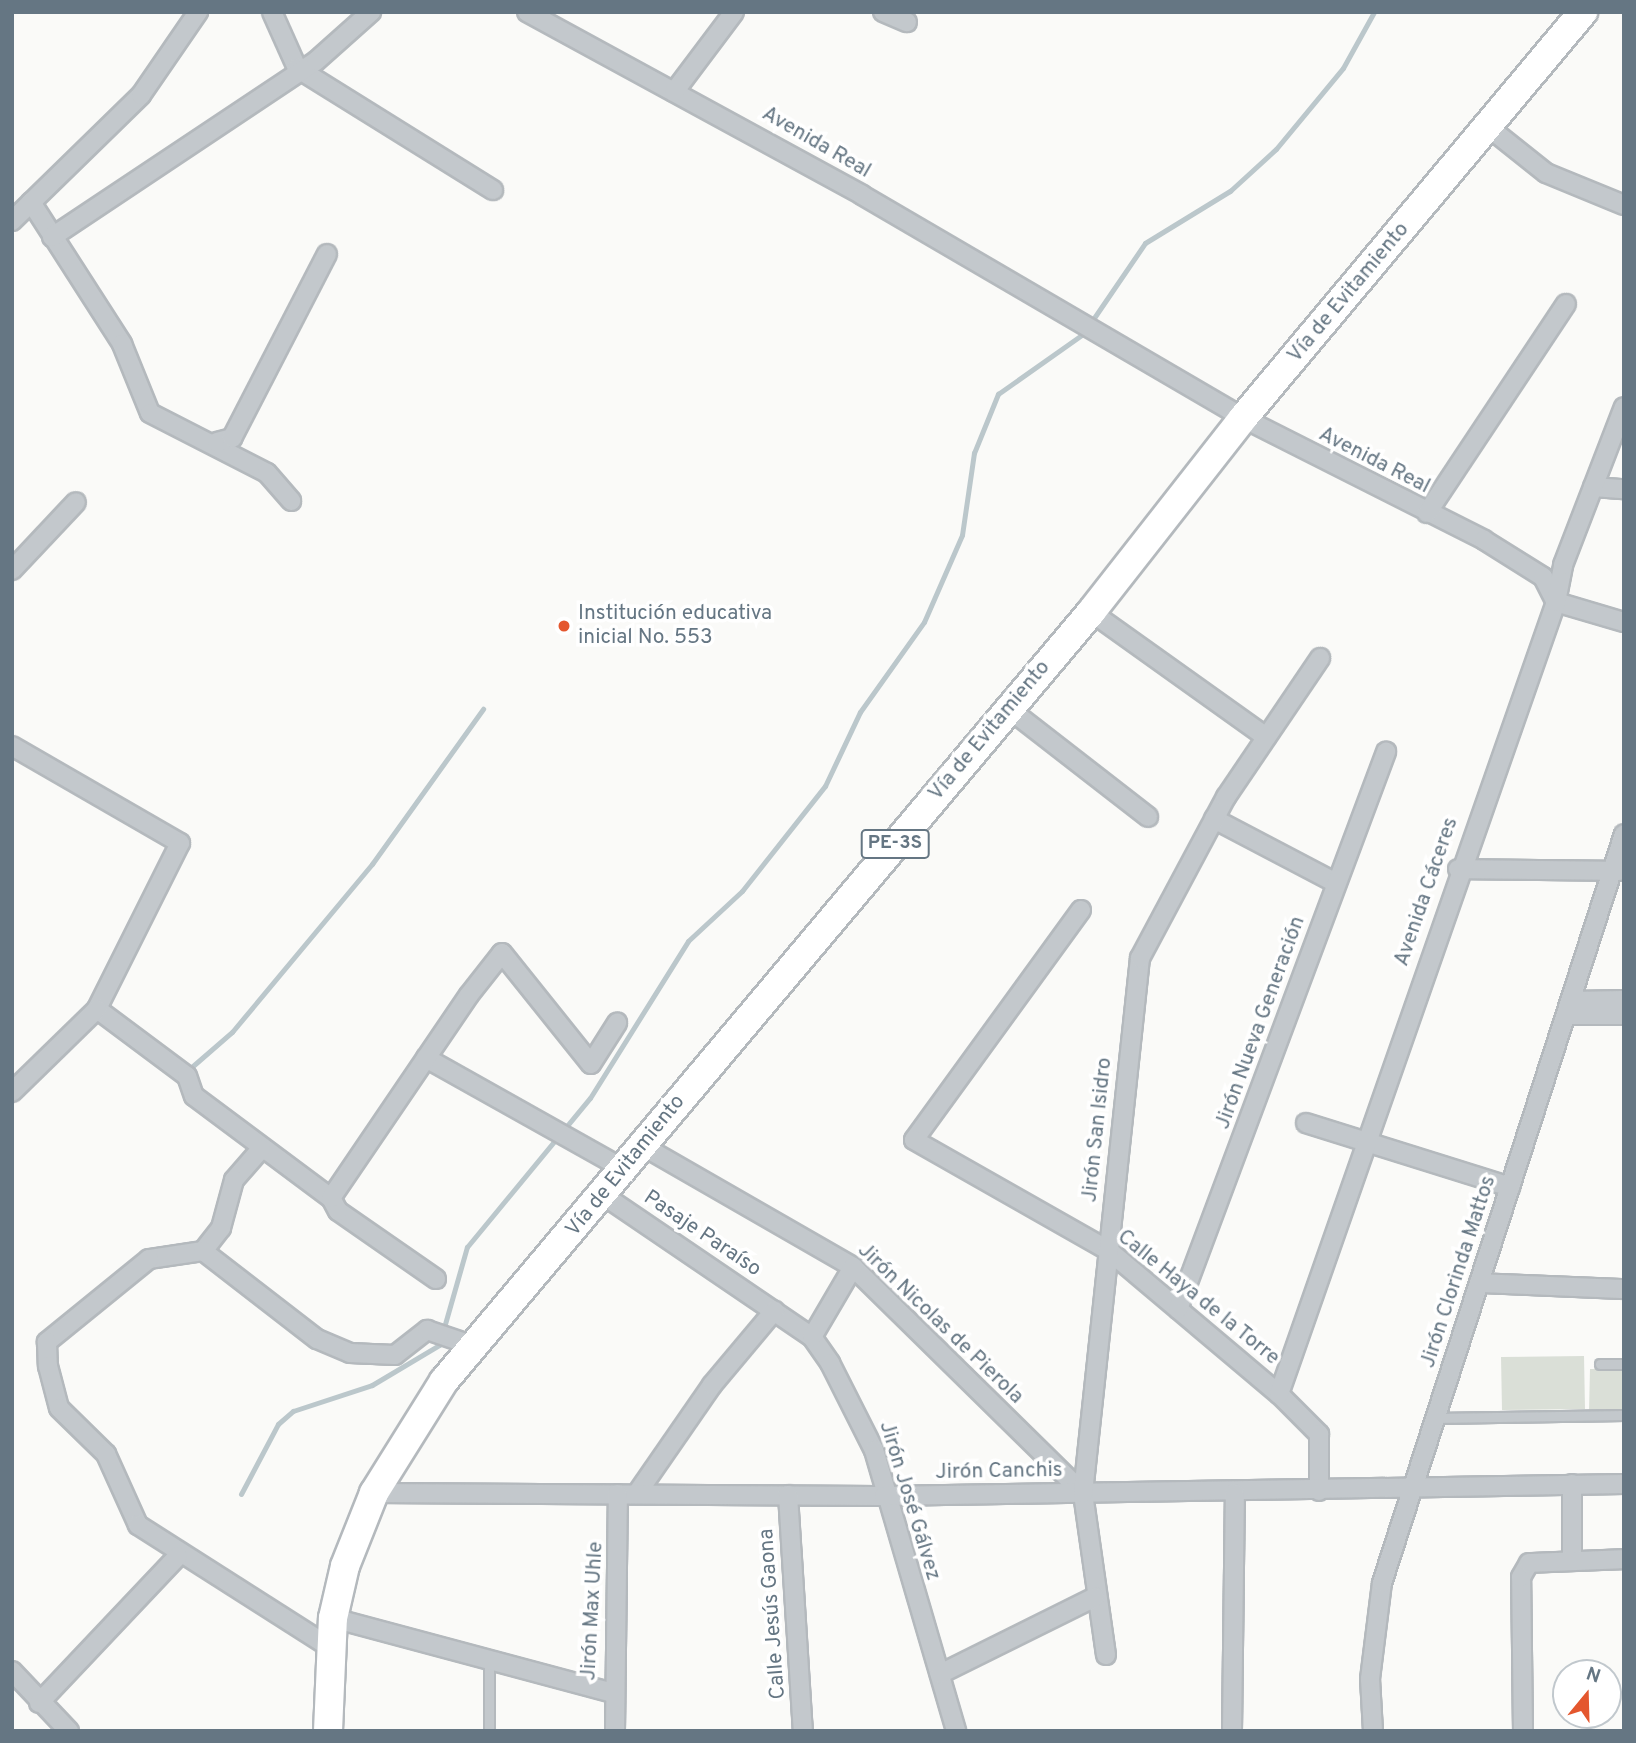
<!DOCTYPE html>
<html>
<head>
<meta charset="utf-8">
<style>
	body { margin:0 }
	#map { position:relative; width:1636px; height:1743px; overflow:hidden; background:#fafaf8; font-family:Overpass,sans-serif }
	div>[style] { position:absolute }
	.green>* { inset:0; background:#dadfd7 }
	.stream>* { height:5px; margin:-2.5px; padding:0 2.5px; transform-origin:2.5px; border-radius:2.5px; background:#bbc7cb }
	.roads { filter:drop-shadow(2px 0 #b4b9bd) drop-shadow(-2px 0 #b4b9bd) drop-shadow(0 2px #b4b9bd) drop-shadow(0 -2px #b4b9bd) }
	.service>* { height:9px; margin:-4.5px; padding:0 4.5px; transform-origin:4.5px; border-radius:4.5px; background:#c3c8cc }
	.minor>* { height:18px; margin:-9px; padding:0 9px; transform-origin:9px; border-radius:9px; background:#c3c8cc }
	.trunk>* { height:28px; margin:-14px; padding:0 14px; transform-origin:14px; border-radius:14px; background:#fff }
	.dots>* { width:19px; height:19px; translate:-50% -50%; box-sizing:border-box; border:4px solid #fff; border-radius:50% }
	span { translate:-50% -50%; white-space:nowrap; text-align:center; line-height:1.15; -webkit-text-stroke:7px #fff; paint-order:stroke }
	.shield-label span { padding:2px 5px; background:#fff; border:2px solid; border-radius:5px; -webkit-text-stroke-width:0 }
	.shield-label { font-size:19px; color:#657683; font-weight:700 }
	.street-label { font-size:21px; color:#657683 }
	.poi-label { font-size:21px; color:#657683 }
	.left { translate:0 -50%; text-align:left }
	.frame { position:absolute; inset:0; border:14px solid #657683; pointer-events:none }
	.north { position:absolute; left:1552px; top:1659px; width:70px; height:70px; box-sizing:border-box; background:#fff; border:2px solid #c1c8cd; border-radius:50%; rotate:19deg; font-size:19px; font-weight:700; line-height:28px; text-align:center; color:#657683 }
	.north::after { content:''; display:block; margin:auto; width:24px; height:32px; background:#e4572e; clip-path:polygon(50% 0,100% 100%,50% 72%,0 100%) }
</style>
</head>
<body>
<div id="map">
	<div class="green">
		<i style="clip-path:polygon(1584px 1356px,1585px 1409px,1502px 1410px,1501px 1357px)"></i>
		<i style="clip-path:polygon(1590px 1369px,1624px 1369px,1624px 1412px,1589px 1412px)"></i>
	</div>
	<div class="stream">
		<i style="left:187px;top:1071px;width:60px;rotate:-40.9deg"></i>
		<i style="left:232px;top:1032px;width:219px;rotate:-50.2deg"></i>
		<i style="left:372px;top:864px;width:191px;rotate:-54.4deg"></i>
		<i style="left:241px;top:1494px;width:79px;rotate:-62.1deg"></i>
		<i style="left:278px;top:1424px;width:20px;rotate:-41deg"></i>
		<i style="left:293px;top:1411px;width:83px;rotate:-18.2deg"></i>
		<i style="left:372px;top:1385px;width:78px;rotate:-30.8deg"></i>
		<i style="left:439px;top:1345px;width:102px;rotate:-74.1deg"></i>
		<i style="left:467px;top:1247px;width:193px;rotate:-50.5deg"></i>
		<i style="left:590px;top:1098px;width:185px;rotate:-58deg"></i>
		<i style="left:688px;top:941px;width:74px;rotate:-42.8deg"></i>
		<i style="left:742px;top:891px;width:134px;rotate:-51.7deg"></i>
		<i style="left:825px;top:786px;width:82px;rotate:-64.7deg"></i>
		<i style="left:860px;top:712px;width:110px;rotate:-54.6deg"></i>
		<i style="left:924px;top:622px;width:95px;rotate:-66.4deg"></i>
		<i style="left:962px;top:535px;width:83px;rotate:-81.7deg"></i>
		<i style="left:974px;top:453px;width:64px;rotate:-67.9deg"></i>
		<i style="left:998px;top:394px;width:104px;rotate:-35.2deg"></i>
		<i style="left:1083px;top:334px;width:110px;rotate:-55.7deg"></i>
		<i style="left:1145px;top:243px;width:100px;rotate:-31.5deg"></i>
		<i style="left:1230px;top:191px;width:62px;rotate:-42.4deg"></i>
		<i style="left:1276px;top:149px;width:105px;rotate:-50.4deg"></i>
		<i style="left:1343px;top:68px;width:64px;rotate:-61deg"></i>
	</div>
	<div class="roads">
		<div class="service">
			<i style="left:1600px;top:1364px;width:24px"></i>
			<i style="left:1435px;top:1418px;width:189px;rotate:-0.9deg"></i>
			<i style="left:489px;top:1662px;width:69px;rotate:90deg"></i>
		</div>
		<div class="minor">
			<i style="left:272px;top:12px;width:61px;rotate:65.9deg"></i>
			<i style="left:297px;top:68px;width:231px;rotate:31.9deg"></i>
			<i style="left:527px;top:12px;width:382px;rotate:28.6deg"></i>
			<i style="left:862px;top:195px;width:441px;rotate:30.3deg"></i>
			<i style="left:1243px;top:418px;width:270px;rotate:26.8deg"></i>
			<i style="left:1484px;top:540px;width:70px;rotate:32.1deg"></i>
			<i style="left:1543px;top:577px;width:28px;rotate:63deg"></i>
			<i style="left:1556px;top:602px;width:71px;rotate:16.4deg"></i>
			<i style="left:883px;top:12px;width:26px;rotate:23deg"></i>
			<i style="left:674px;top:92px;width:100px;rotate:-53.1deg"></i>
			<i style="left:1487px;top:126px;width:75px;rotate:38.5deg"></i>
			<i style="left:1546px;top:173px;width:84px;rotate:22.3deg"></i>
			<i style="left:31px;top:202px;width:169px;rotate:57.3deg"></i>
			<i style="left:122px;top:344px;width:74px;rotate:67.9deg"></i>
			<i style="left:150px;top:413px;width:131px;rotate:27.1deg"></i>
			<i style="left:267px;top:473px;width:37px;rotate:49deg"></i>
			<i style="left:12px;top:221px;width:180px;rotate:-44.3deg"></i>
			<i style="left:141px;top:95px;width:101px;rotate:-55.5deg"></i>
			<i style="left:52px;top:237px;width:317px;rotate:-33.7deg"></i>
			<i style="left:316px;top:61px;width:74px;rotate:-41.7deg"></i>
			<i style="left:217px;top:442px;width:16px;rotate:-15deg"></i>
			<i style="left:232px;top:438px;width:207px;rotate:-62.7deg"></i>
			<i style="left:1593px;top:487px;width:31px;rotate:4deg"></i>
			<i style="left:1427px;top:513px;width:251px;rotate:-56.4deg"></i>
			<i style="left:12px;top:570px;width:93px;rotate:-46.7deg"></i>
			<i style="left:1091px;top:612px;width:215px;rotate:35.5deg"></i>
			<i style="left:1009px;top:709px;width:176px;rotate:37.8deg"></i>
			<i style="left:12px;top:746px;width:194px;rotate:30deg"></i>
			<i style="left:180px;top:843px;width:186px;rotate:116.6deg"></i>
			<i style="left:97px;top:1009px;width:112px;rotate:36.7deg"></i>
			<i style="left:187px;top:1076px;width:21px;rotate:71deg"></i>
			<i style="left:194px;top:1096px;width:171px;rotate:36.7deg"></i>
			<i style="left:1214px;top:819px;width:138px;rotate:27.7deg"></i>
			<i style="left:1458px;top:869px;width:162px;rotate:0.7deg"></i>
			<i style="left:1081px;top:910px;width:284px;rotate:126deg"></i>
			<i style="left:914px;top:1140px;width:224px;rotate:29.6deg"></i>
			<i style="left:1109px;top:1251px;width:222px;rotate:40.1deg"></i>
			<i style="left:1279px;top:1394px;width:57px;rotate:45deg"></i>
			<i style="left:1319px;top:1434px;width:57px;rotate:90deg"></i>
			<i style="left:1571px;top:1001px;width:53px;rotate:-1.1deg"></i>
			<i style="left:1567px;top:1015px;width:57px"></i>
			<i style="left:426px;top:1058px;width:225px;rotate:29.3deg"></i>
			<i style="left:12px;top:1092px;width:119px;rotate:-44.3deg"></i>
			<i style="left:1306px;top:1123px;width:214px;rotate:17.4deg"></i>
			<i style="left:641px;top:1145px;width:245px;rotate:29.9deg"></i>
			<i style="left:853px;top:1267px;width:322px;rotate:44.5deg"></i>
			<i style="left:261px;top:1149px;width:41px;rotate:131.1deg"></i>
			<i style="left:234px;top:1180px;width:50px;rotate:105.2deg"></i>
			<i style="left:221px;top:1228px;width:29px;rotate:128deg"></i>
			<i style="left:203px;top:1251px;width:55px;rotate:171.6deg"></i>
			<i style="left:149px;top:1259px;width:132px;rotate:140.9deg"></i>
			<i style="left:47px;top:1342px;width:24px;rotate:88deg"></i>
			<i style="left:48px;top:1366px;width:43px;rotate:75.3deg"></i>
			<i style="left:59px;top:1408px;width:66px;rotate:44.4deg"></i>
			<i style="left:106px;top:1454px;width:78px;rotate:65.7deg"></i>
			<i style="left:138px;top:1525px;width:229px;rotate:32.5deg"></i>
			<i style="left:603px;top:1195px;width:253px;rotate:34.2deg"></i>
			<i style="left:812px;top:1337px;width:32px;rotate:55deg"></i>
			<i style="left:830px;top:1363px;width:97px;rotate:63.2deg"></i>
			<i style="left:874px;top:1450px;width:293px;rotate:73.7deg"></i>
			<i style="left:203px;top:1251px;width:144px;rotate:37.7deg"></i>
			<i style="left:317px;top:1339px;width:36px;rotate:23deg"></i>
			<i style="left:350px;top:1353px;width:45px;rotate:2.5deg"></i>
			<i style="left:395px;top:1355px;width:41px;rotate:-38deg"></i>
			<i style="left:427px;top:1330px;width:50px;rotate:18.8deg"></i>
			<i style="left:436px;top:1279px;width:119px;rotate:-145.2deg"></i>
			<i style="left:338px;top:1211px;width:15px;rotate:-118deg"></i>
			<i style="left:331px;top:1198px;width:245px;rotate:-55.8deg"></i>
			<i style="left:469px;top:995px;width:53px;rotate:-51.8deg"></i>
			<i style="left:502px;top:953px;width:142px;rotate:51.3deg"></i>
			<i style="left:591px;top:1064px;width:49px;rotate:-57.6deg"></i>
			<i style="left:1479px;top:1283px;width:145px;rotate:2.4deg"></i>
			<i style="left:1178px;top:1309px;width:595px;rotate:-69.52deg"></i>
			<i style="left:812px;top:1337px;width:81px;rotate:-59.6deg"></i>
			<i style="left:1279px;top:1394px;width:839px;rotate:-70.72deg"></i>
			<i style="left:1556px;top:602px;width:38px;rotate:-79deg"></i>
			<i style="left:1563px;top:565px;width:169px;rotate:-68.9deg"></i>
			<i style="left:638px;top:1492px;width:130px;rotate:-55.3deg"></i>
			<i style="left:712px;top:1385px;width:97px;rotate:-50deg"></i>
			<i style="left:374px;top:1493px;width:510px;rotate:0.34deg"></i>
			<i style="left:884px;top:1496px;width:740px;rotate:-0.93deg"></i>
			<i style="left:788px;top:1495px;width:236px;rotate:86.4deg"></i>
			<i style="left:1572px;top:1557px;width:73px;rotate:-90deg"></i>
			<i style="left:333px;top:1618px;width:289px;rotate:15deg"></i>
			<i style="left:1106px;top:1655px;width:164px;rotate:-98.1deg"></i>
			<i style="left:1083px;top:1493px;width:538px;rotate:-83.92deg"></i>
			<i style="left:1140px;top:958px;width:183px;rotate:-61.9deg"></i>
			<i style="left:1226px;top:797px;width:168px;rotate:-55.9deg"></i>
			<i style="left:12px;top:1671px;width:83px;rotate:46.5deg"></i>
			<i style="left:940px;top:1674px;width:173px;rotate:-26.4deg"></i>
			<i style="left:39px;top:1703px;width:202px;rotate:-46.6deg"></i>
			<i style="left:615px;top:1731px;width:237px;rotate:-89.3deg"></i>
			<i style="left:1232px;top:1731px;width:238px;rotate:-89.3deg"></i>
			<i style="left:1373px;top:1731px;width:52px;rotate:-93.3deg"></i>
			<i style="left:1370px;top:1679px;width:97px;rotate:-82.9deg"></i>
			<i style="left:1382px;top:1583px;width:787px;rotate:-72.09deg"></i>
			<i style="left:1523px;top:1731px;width:154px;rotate:-90.7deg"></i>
			<i style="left:1521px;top:1577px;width:16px;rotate:-60deg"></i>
			<i style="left:1529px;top:1563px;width:95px;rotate:-2.4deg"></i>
		</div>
		<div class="trunk">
			<i style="left:328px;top:1731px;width:113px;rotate:-87.5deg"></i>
			<i style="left:333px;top:1618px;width:53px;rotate:-77deg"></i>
			<i style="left:345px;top:1566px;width:79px;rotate:-68.3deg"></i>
			<i style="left:374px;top:1493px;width:132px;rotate:-58deg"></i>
			<i style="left:444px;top:1381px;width:1005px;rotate:-49.92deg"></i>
			<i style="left:1091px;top:612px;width:246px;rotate:-51.9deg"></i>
			<i style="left:1243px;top:418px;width:530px;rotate:-50.06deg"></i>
		</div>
	</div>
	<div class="dots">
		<i style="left:564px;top:626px;background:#e4572e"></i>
	</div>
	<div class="shield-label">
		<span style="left:895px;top:844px">PE-3S</span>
	</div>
	<div class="street-label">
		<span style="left:816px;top:143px;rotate:30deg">Avenida Real</span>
		<span style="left:1349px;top:293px;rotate:-50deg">Vía de Evitamiento</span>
		<span style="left:1374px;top:461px;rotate:27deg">Avenida Real</span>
		<span style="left:990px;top:731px;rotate:-50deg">Vía de Evitamiento</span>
		<span style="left:1427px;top:892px;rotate:-71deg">Avenida Cáceres</span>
		<span style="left:1261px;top:1023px;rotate:-70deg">Jirón Nueva Generación</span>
		<span style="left:1098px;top:1130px;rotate:-84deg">Jirón San Isidro</span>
		<span style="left:626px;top:1166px;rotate:-51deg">Vía de Evitamiento</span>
		<span style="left:702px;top:1234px;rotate:34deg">Pasaje Paraíso</span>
		<span style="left:1459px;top:1272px;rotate:-72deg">Jirón Clorinda Mattos</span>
		<span style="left:1198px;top:1298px;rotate:39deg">Calle Haya de la Torre</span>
		<span style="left:940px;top:1324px;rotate:44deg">Jirón Nicolas de Pierola</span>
		<span style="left:999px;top:1472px;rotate:-1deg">Jirón Canchis</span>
		<span style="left:909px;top:1501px;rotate:73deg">Jirón José Gálvez</span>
		<span style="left:593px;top:1611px;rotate:-87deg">Jirón Max Uhle</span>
		<span style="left:773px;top:1614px;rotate:-94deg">Calle Jesús Gaona</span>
	</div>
	<div class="poi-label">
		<span class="left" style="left:578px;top:626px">Institución educativa<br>inicial No. 553</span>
	</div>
	<div class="frame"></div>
	<div class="north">N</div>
</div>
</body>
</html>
